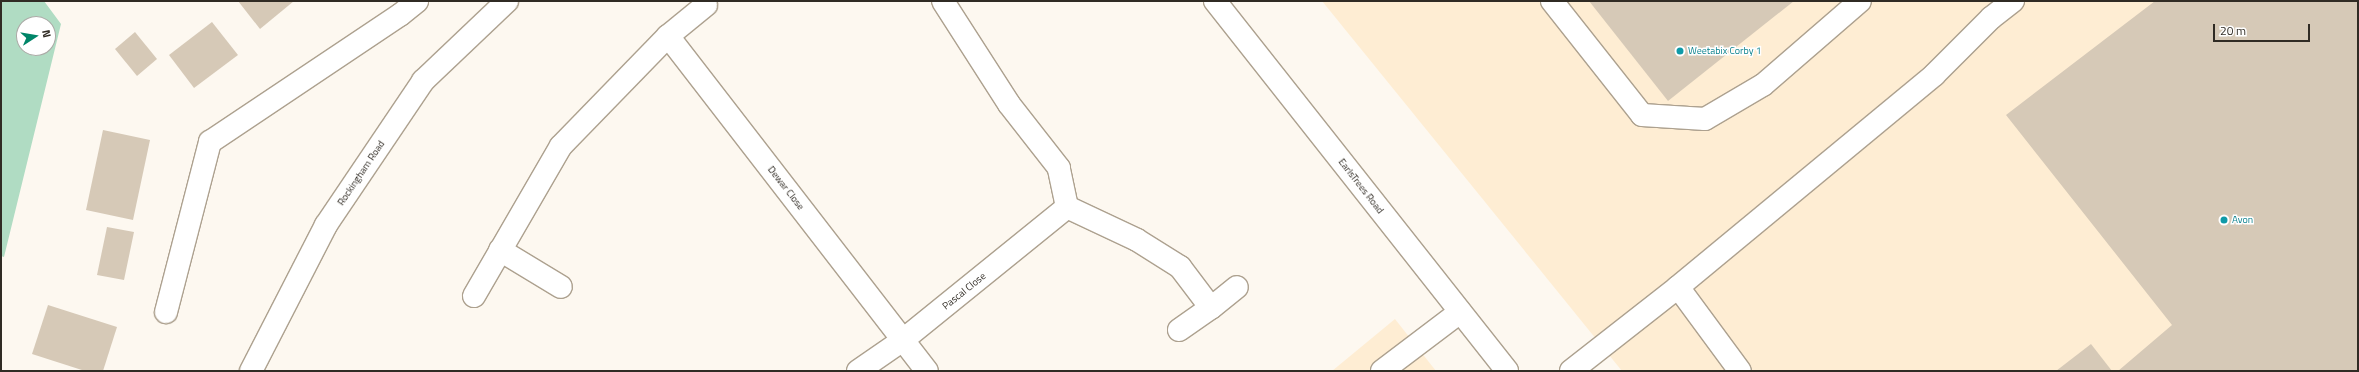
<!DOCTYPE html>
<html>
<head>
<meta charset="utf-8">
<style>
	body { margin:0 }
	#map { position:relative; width:2359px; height:372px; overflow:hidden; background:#fdf8f0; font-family:"Titillium Web",sans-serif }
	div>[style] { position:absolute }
	.built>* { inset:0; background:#feedd3 }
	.green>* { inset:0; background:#b0dcc3 }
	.building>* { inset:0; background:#d6c9b7 }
	.roads { filter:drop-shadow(1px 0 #ada18f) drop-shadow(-1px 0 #ada18f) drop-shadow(0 1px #ada18f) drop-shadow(0 -1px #ada18f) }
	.minor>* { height:22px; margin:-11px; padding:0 11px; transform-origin:11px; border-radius:11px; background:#fff }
	.dots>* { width:11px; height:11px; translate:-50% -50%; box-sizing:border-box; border:2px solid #fff; border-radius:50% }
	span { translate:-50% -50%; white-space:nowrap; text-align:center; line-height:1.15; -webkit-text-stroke:3px #fff; paint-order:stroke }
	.culture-label { font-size:10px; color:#0d838f }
	.left { translate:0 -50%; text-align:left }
	.street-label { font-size:10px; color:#302b24 }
	.frame { position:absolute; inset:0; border:2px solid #302b24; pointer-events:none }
	.north { position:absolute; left:16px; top:16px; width:40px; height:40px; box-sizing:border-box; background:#fff; border:1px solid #acaaa7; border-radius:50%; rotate:78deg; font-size:11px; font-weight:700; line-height:16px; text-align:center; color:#302b24 }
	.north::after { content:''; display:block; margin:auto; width:14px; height:18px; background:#008568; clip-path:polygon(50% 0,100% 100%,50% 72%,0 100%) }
	.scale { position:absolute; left:2213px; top:24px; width:97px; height:18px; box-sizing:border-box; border:2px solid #302b24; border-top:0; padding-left:5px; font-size:12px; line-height:14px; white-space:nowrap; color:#302b24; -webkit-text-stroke:3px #fff; paint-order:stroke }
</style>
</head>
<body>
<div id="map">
	<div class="built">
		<i style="clip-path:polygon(1322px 1px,2358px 1px,2358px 371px,1622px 371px)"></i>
		<i style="clip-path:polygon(1395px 319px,1436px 371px,1332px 371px)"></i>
	</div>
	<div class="green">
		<i style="clip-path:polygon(evenodd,1px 1px,44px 1px,61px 24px,4px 257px,1px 256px,1px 1px,24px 24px,48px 24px,48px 48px,24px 48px,24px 24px)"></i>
	</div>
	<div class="building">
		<i style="clip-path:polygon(238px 1px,294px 1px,260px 29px)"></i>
		<i style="clip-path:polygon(1589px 1px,1794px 1px,1668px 101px)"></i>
		<i style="clip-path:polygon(2155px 1px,2358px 1px,2358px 371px,2118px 371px,2172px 325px,2006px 115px)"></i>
		<i style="clip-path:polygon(212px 22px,238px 55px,194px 88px,169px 55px)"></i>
		<i style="clip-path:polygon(135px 32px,157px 59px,137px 76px,115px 49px)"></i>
		<i style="clip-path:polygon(103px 130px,150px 140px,133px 220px,86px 210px)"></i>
		<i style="clip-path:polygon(107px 227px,134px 232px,124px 280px,97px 275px)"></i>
		<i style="clip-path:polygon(48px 305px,117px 327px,103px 371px,85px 371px,32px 354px)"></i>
		<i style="clip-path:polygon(2091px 344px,2112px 371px,2056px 371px)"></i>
	</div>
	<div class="roads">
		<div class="minor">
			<i style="left:1215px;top:1px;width:471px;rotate:51.7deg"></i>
			<i style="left:1552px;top:1px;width:145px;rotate:51.7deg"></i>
			<i style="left:1642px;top:115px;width:63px;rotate:3.6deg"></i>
			<i style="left:1705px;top:119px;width:67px;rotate:-30.4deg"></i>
			<i style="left:1763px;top:85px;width:128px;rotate:-40.9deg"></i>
			<i style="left:668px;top:36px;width:49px;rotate:-39.2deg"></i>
			<i style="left:1067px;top:207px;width:77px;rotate:25.2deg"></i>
			<i style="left:1137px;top:240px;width:51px;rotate:32.1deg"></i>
			<i style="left:1180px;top:267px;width:51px;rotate:52.9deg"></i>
			<i style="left:1211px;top:308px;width:33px;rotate:-39deg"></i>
			<i style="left:500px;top:250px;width:71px;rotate:31.2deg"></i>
			<i style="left:1678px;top:287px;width:332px;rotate:-39.6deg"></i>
			<i style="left:1934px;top:75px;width:81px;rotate:-45deg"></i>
			<i style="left:1991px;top:18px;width:28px;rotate:-38deg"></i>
			<i style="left:474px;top:296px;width:173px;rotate:-59.9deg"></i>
			<i style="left:561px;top:146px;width:153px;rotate:-45.8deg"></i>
			<i style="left:668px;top:36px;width:423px;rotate:52.3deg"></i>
			<i style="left:166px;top:312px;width:176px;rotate:-75.5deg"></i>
			<i style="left:210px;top:142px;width:229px;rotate:-33.8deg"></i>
			<i style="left:400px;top:15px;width:22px;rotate:-39deg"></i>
			<i style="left:1179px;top:330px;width:39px;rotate:-35deg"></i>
			<i style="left:251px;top:371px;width:164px;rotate:-62.8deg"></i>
			<i style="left:326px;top:225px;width:174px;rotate:-56deg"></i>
			<i style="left:423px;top:81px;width:116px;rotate:-43.6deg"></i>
			<i style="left:858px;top:371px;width:55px;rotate:-34.6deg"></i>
			<i style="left:903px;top:340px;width:211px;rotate:-39deg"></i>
			<i style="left:1067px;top:207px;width:40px;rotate:-102deg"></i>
			<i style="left:1059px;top:168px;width:81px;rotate:-128deg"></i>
			<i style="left:1009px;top:104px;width:122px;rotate:-122.7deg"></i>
			<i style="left:1382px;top:371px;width:98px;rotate:-37.1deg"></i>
			<i style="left:1571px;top:371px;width:136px;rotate:-38.1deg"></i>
			<i style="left:1678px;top:287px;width:104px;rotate:53.6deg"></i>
		</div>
	</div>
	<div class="dots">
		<i style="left:1680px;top:51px;background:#0f9aa8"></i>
		<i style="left:2224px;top:220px;background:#0f9aa8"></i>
	</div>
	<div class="culture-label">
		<span class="left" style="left:1688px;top:51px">Weetabix Corby 1</span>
		<span class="left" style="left:2232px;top:220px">Avon</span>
	</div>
	<div class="street-label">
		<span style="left:361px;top:173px;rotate:-56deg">Rockingham Road</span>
		<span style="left:1361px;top:186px;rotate:52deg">EarlsTrees Road</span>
		<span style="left:786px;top:188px;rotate:52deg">Dewar Close</span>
		<span style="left:964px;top:291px;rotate:-39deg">Pascal Close</span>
	</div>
	<div class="frame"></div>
	<div class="north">N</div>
	<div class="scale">20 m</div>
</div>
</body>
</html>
